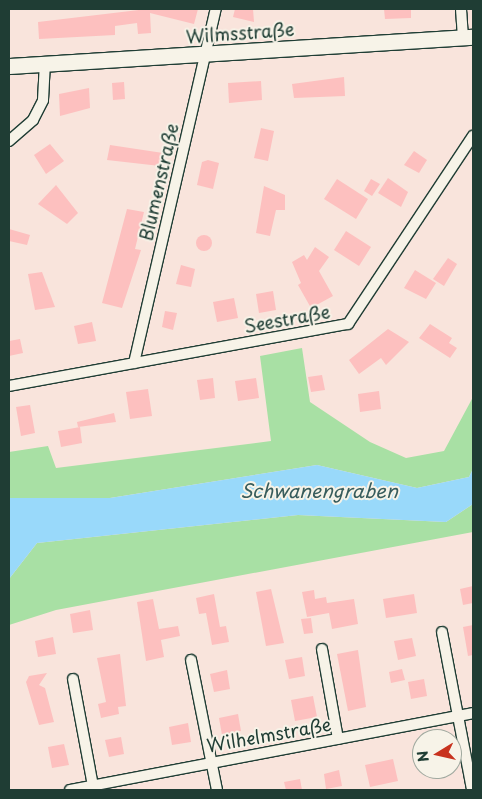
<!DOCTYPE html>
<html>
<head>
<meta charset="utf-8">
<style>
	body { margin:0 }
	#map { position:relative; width:482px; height:799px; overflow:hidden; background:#f9e4dc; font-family:"Playpen Sans",sans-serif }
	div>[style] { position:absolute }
	.green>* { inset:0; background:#a8e0a4 }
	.water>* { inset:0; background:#99d9fa }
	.building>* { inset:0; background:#fdc0bf }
	.round { border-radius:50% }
	.roads { filter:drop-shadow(1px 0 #1f3d34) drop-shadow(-1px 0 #1f3d34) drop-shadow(0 1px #1f3d34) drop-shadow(0 -1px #1f3d34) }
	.street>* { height:10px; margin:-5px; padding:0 5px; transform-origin:5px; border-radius:5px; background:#f7f3e8 }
	.secondary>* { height:15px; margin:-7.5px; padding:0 7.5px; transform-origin:7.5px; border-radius:7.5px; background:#f7f3e8 }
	span { translate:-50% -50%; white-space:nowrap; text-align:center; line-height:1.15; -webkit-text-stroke:4px #f7f3e8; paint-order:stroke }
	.street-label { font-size:18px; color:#1f3d34 }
	.water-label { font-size:19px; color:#375c5c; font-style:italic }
	.frame { position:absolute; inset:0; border:10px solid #1f3d34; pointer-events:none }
	.north { position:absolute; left:412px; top:729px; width:50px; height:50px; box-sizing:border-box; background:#f7f3e8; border:1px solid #a1aaa0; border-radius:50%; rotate:261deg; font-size:14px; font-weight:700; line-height:20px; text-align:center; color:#1f3d34 }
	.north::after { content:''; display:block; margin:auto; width:18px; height:22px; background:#c8321e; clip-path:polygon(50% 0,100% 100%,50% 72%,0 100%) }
</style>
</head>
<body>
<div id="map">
	<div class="green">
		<i style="clip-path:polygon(302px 348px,310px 402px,370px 442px,406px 458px,444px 451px,473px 397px,473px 469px,469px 477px,417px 488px,317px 465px,110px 498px,9px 498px,9px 452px,48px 446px,56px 468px,271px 441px,260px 356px)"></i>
		<i style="clip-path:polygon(473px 504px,473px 532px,56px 610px,9px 625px,9px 579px,37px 543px,298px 515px,446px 522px)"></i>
	</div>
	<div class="water">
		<i style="clip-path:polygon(317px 465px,417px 488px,469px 477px,473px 469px,473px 504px,446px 522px,298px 515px,37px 543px,9px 579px,9px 498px,110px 498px)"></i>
	</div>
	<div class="building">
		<i style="clip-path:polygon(147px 9px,198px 9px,194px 24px,150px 13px,151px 33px,138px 34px,137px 23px,115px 26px,115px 35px,39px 39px,38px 22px)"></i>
		<i style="clip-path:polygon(235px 9px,253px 9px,254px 22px,233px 17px)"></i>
		<i style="clip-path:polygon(384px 9px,411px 9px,411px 18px,385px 19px)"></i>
		<i style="clip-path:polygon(344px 77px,345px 96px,294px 98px,292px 84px)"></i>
		<i style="clip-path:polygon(261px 81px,262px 100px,229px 103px,228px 83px)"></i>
		<i style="clip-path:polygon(124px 82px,125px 99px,113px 100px,112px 83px)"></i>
		<i style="clip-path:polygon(89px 88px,90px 108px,60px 116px,59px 94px)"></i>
		<i style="clip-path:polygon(261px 128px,274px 131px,268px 161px,254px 158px)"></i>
		<i style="clip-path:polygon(50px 144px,64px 161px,46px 174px,34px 155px)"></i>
		<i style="clip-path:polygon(110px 145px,163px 153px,160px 166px,107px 160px)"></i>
		<i style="clip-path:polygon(414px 151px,427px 160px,419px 173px,404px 165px)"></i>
		<i style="clip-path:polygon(208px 160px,219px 163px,213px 189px,197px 185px,202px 162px)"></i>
		<i style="clip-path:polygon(388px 178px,408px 192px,401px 207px,378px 193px)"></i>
		<i style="clip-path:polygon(337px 179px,368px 199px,356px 219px,324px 199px)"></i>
		<i style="clip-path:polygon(371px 179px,380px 184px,372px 196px,364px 191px)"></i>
		<i style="clip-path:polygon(56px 185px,78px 213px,67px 224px,38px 204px)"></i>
		<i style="clip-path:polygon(264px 186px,285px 195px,285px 210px,276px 210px,270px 236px,256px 233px)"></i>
		<i style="clip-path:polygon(127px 209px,144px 212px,135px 249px,141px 250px,122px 308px,102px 303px)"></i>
		<i style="clip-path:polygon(9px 229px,30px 235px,27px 245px,9px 241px)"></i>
		<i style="clip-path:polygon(346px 231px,371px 247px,359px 266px,334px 250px)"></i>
		<i class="round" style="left:196px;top:235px;width:16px;height:16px"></i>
		<i style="clip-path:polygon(315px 247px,329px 257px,319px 271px,333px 296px,311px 308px,298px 285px,301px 283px,292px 262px,304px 255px,307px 260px)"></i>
		<i style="clip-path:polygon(448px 258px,457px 264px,444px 286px,433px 279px)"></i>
		<i style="clip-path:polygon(181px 265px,195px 269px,191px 287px,176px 284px)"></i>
		<i style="clip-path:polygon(415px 270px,436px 283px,426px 299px,404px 288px)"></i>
		<i style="clip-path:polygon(42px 272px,55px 307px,35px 310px,28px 274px)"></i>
		<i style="clip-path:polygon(273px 291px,276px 310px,259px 313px,256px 294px)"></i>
		<i style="clip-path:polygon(234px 298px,238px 318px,217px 322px,213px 302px)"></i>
		<i style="clip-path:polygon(165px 311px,177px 313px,173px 330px,162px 327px)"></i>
		<i style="clip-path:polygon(92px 322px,96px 341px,78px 344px,74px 326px)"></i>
		<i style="clip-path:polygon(430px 324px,452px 338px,449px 343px,457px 348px,450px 358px,419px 338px)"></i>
		<i style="clip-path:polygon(388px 329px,409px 342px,386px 365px,381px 358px,359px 374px,349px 360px)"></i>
		<i style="clip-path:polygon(20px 339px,23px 353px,9px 356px,9px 341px)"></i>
		<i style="clip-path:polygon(322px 375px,325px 390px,311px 392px,308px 377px)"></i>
		<i style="clip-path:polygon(213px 378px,215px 398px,200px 400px,197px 380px)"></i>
		<i style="clip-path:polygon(256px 378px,259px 398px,238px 401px,235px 381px)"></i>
		<i style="clip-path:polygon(148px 389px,152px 416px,130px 419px,126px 392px)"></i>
		<i style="clip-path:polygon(379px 391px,381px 409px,360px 412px,358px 394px)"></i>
		<i style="clip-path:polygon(30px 405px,35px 433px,21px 436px,16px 407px)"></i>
		<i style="clip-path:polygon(114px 413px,116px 422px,78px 427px,77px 422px)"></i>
		<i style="clip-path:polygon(80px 427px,82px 443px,61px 447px,58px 431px)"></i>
		<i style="clip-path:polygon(473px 586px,473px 603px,463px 605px,460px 589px)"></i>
		<i style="clip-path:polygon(271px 589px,284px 643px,266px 646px,256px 592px)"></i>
		<i style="clip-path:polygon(314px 590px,315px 599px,326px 597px,327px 603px,354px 599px,358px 624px,332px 629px,329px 613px,307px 617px,302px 592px)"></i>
		<i style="clip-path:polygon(214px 594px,220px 627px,226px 626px,229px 642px,212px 645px,206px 613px,199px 614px,196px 598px)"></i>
		<i style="clip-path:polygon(414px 594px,417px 613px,386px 618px,383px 599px)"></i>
		<i style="clip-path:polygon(153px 599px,159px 629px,178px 626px,180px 636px,161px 640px,164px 657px,146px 661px,137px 602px)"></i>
		<i style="clip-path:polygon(90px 610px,93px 630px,73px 633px,70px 614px)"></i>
		<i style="clip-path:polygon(311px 618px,313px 633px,304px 634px,301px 619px)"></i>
		<i style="clip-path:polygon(473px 625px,473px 655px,468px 656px,463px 627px)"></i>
		<i style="clip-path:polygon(53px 637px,56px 654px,38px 657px,35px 641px)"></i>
		<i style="clip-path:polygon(412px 638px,416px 656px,398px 660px,394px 641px)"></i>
		<i style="clip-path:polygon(358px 650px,366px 707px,348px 711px,337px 654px)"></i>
		<i style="clip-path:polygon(120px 654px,126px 706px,118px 707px,119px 714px,101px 718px,98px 704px,106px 702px,97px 658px)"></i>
		<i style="clip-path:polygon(302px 657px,305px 676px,289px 679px,285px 660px)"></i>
		<i style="clip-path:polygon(402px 669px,405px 680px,391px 683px,389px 672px)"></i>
		<i style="clip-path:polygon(227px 670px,230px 689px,214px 692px,210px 674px)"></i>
		<i style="clip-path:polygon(47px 673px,39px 685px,45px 688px,54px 722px,39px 725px,26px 682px,29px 676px)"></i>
		<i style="clip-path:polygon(424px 679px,427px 696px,411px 699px,408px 682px)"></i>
		<i style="clip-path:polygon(313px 696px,317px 717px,295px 721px,291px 700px)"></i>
		<i style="clip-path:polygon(238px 714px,241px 731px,222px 735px,219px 718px)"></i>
		<i style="clip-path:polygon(188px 723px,191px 742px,172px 745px,169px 727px)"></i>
		<i style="clip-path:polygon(121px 737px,124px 754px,109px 757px,105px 740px)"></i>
		<i style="clip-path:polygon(64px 744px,69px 765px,52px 768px,48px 747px)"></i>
		<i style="clip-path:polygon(393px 759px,398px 781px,370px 787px,365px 765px)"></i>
		<i style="clip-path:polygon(339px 770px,342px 786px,326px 789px,324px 774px)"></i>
		<i style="clip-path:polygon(300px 779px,302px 790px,286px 790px,284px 782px)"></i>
	</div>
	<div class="roads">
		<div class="street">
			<i style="left:461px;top:9px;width:29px;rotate:86deg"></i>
			<i style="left:9px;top:141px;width:32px;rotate:-41deg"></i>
			<i style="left:33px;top:120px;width:22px;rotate:-63deg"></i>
			<i style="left:43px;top:100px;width:36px;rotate:-87deg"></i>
			<i style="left:134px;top:363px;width:363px;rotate:-77deg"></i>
			<i style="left:9px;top:386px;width:345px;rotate:-10.4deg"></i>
			<i style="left:348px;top:324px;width:226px;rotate:-56.4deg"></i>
			<i style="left:442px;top:632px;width:161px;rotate:79.2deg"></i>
			<i style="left:322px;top:649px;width:91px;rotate:79.9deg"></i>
			<i style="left:191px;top:660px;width:133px;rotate:78.7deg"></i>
			<i style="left:73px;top:679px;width:109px;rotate:79.4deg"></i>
			<i style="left:70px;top:790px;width:410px;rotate:-10.8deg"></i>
		</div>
		<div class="secondary">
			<i style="left:9px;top:66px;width:465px;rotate:-3.6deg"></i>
		</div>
	</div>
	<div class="street-label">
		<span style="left:240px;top:33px;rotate:-4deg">Wilmsstraße</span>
		<span style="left:159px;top:182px;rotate:-77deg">Blumenstraße</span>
		<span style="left:287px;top:319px;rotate:-10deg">Seestraße</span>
		<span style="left:269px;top:735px;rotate:-10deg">Wilhelmstraße</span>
	</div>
	<div class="water-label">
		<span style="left:319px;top:491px">Schwanengraben</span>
	</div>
	<div class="frame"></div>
	<div class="north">N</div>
</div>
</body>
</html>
